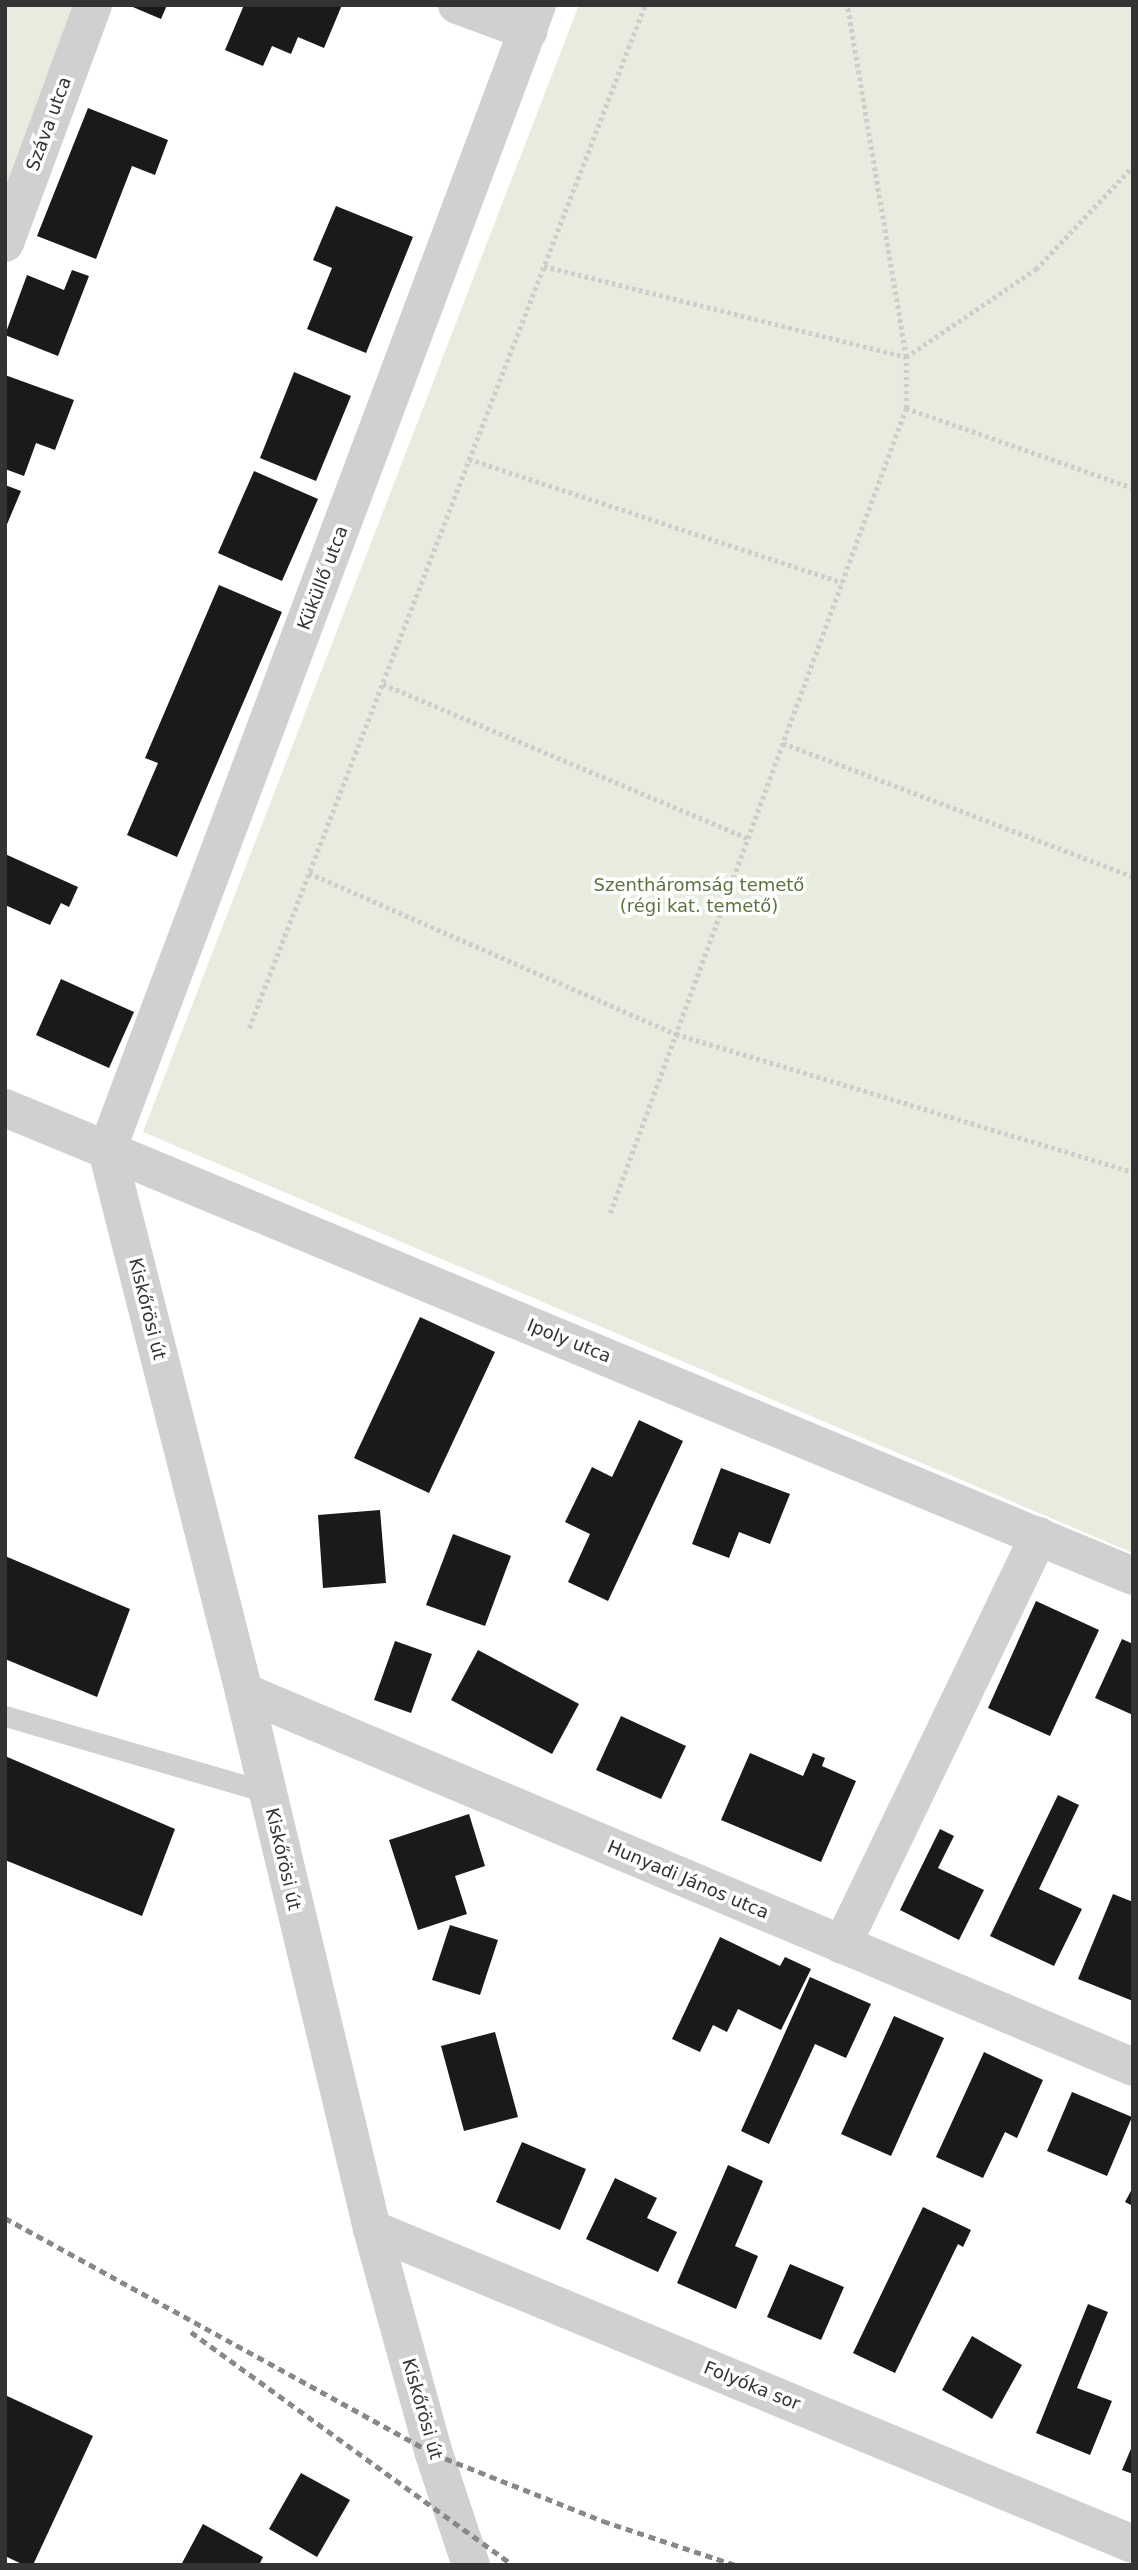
<!DOCTYPE html>
<html>
<head>
<meta charset="utf-8">
<style>
	body { margin:0 }
	#map { position:relative; width:1138px; height:2570px; overflow:hidden; background:#fff; font-family:"DejaVu Sans",sans-serif }
	div>[style] { position:absolute }
	.green>* { inset:0; background:#e8ecde }
	.building>* { inset:0; background:#1a1a1a }
	.path>* { height:4.5px; margin-top:-2.25px; transform-origin:0; background:repeating-linear-gradient(90deg,#cdcdcd 0 3.5px,transparent 0 7px) }
	.service>* { height:21px; margin:-10.5px; padding:0 10.5px; transform-origin:10.5px; border-radius:10.5px; background:#d0d0d0 }
	.minor>* { height:38px; margin:-19px; padding:0 19px; transform-origin:19px; border-radius:19px; background:#d0d0d0 }
	.tertiary>* { height:38px; margin:-19px; padding:0 19px; transform-origin:19px; border-radius:19px; background:#d0d0d0 }
	.rail>* { height:5px; margin-top:-2.5px; transform-origin:0; background:repeating-linear-gradient(90deg,#888 0 7px,transparent 0 12px) }
	span { translate:-50% -50%; white-space:nowrap; text-align:center; line-height:1.15; -webkit-text-stroke:7px #fff; paint-order:stroke }
	.street-label { font-size:18px; color:#333 }
	.park-label { font-size:18px; color:#5d723d }
	.frame { position:absolute; inset:0; border:7px solid #333; pointer-events:none }
</style>
</head>
<body>
<div id="map">
	<div class="green">
		<i style="clip-path:polygon(5px 5px,73px 5px,5px 188px)"></i>
		<i style="clip-path:polygon(579px 5px,1133px 5px,1133px 1553px,143px 1132px)"></i>
	</div>
	<div class="building">
		<i style="clip-path:polygon(128px 5px,167px 5px,161px 19px)"></i>
		<i style="clip-path:polygon(244px 5px,342px 5px,324px 48px,298px 37px,291px 54px,272px 46px,263px 66px,225px 50px)"></i>
		<i style="clip-path:polygon(88px 108px,168px 140px,155px 175px,132px 166px,96px 259px,37px 236px)"></i>
		<i style="clip-path:polygon(336px 206px,413px 237px,366px 353px,307px 329px,332px 268px,313px 260px)"></i>
		<i style="clip-path:polygon(72px 270px,89px 276px,58px 356px,5px 335px,27px 275px,64px 290px)"></i>
		<i style="clip-path:polygon(294px 372px,351px 396px,316px 481px,260px 458px)"></i>
		<i style="clip-path:polygon(5px 375px,74px 400px,55px 450px,36px 443px,24px 476px,5px 469px)"></i>
		<i style="clip-path:polygon(254px 471px,318px 499px,282px 581px,218px 553px)"></i>
		<i style="clip-path:polygon(5px 485px,21px 491px,5px 529px)"></i>
		<i style="clip-path:polygon(219px 585px,282px 612px,177px 857px,127px 835px,158px 763px,145px 758px)"></i>
		<i style="clip-path:polygon(5px 854px,78px 887px,69px 907px,61px 903px,50px 925px,5px 905px)"></i>
		<i style="clip-path:polygon(61px 979px,134px 1012px,109px 1068px,36px 1035px)"></i>
		<i style="clip-path:polygon(420px 1317px,495px 1352px,429px 1493px,354px 1458px)"></i>
		<i style="clip-path:polygon(639px 1420px,683px 1441px,608px 1601px,568px 1582px,590px 1534px,565px 1522px,592px 1467px,612px 1477px)"></i>
		<i style="clip-path:polygon(721px 1468px,790px 1494px,770px 1544px,739px 1532px,729px 1558px,692px 1544px)"></i>
		<i style="clip-path:polygon(380px 1510px,386px 1583px,323px 1588px,318px 1515px)"></i>
		<i style="clip-path:polygon(453px 1534px,511px 1556px,485px 1626px,426px 1605px)"></i>
		<i style="clip-path:polygon(5px 1556px,130px 1609px,97px 1697px,5px 1659px)"></i>
		<i style="clip-path:polygon(1036px 1601px,1099px 1630px,1050px 1736px,988px 1708px)"></i>
		<i style="clip-path:polygon(1122px 1639px,1133px 1644px,1133px 1715px,1095px 1698px)"></i>
		<i style="clip-path:polygon(395px 1641px,432px 1654px,411px 1713px,374px 1700px)"></i>
		<i style="clip-path:polygon(478px 1650px,579px 1704px,552px 1754px,451px 1700px)"></i>
		<i style="clip-path:polygon(621px 1716px,686px 1746px,661px 1799px,596px 1770px)"></i>
		<i style="clip-path:polygon(750px 1753px,803px 1776px,813px 1753px,825px 1758px,822px 1766px,856px 1781px,821px 1862px,721px 1820px)"></i>
		<i style="clip-path:polygon(5px 1756px,175px 1829px,142px 1916px,5px 1860px)"></i>
		<i style="clip-path:polygon(1058px 1795px,1079px 1805px,1039px 1889px,1082px 1909px,1054px 1966px,990px 1936px)"></i>
		<i style="clip-path:polygon(469px 1814px,485px 1866px,455px 1876px,467px 1914px,418px 1930px,389px 1840px)"></i>
		<i style="clip-path:polygon(940px 1829px,954px 1836px,938px 1868px,984px 1890px,959px 1940px,900px 1910px)"></i>
		<i style="clip-path:polygon(1113px 1894px,1133px 1902px,1133px 2001px,1078px 1979px)"></i>
		<i style="clip-path:polygon(450px 1925px,498px 1940px,480px 1995px,432px 1980px)"></i>
		<i style="clip-path:polygon(720px 1937px,780px 1966px,785px 1957px,811px 1969px,781px 2030px,738px 2009px,727px 2032px,713px 2025px,700px 2052px,672px 2039px)"></i>
		<i style="clip-path:polygon(810px 1977px,871px 2004px,846px 2058px,815px 2044px,769px 2144px,741px 2131px)"></i>
		<i style="clip-path:polygon(894px 2016px,944px 2038px,891px 2156px,841px 2134px)"></i>
		<i style="clip-path:polygon(495px 2032px,518px 2117px,464px 2131px,441px 2046px)"></i>
		<i style="clip-path:polygon(984px 2052px,1043px 2080px,1017px 2138px,1005px 2132px,983px 2178px,936px 2157px)"></i>
		<i style="clip-path:polygon(1072px 2092px,1132px 2117px,1107px 2176px,1047px 2151px)"></i>
		<i style="clip-path:polygon(522px 2142px,586px 2169px,560px 2230px,496px 2202px)"></i>
		<i style="clip-path:polygon(728px 2165px,763px 2181px,735px 2246px,758px 2256px,736px 2309px,677px 2283px)"></i>
		<i style="clip-path:polygon(615px 2178px,657px 2198px,647px 2218px,677px 2232px,658px 2272px,586px 2239px)"></i>
		<i style="clip-path:polygon(1133px 2187px,1133px 2206px,1125px 2202px)"></i>
		<i style="clip-path:polygon(923px 2207px,971px 2230px,963px 2247px,958px 2244px,895px 2373px,853px 2353px)"></i>
		<i style="clip-path:polygon(790px 2264px,844px 2287px,821px 2340px,767px 2317px)"></i>
		<i style="clip-path:polygon(1088px 2304px,1108px 2312px,1077px 2388px,1112px 2401px,1090px 2455px,1036px 2433px)"></i>
		<i style="clip-path:polygon(972px 2336px,1022px 2365px,992px 2419px,942px 2390px)"></i>
		<i style="clip-path:polygon(5px 2395px,93px 2436px,33px 2565px,24px 2565px,5px 2556px)"></i>
		<i style="clip-path:polygon(1133px 2444px,1133px 2474px,1122px 2470px)"></i>
		<i style="clip-path:polygon(301px 2473px,350px 2500px,317px 2557px,269px 2529px)"></i>
		<i style="clip-path:polygon(203px 2524px,263px 2557px,259px 2565px,181px 2565px)"></i>
	</div>
	<div class="path">
		<i style="left:544px;top:266px;width:373px;rotate:14.1deg"></i>
		<i style="left:906px;top:357px;width:357px;rotate:-99.5deg"></i>
		<i style="left:906px;top:408px;width:241px;rotate:19.4deg"></i>
		<i style="left:469px;top:459px;width:393px;rotate:18.3deg"></i>
		<i style="left:383px;top:684px;width:396px;rotate:22.9deg"></i>
		<i style="left:783px;top:743px;width:375px;rotate:20.9deg"></i>
		<i style="left:309px;top:873px;width:401px;rotate:23.7deg"></i>
		<i style="left:676px;top:1034px;width:477px;rotate:16.8deg"></i>
		<i style="left:249px;top:1028px;width:1097px;rotate:-68.84deg"></i>
		<i style="left:610px;top:1213px;width:858px;rotate:-69.81deg"></i>
		<i style="left:906px;top:408px;width:51px;rotate:-90deg"></i>
		<i style="left:906px;top:357px;width:157px;rotate:-34.1deg"></i>
		<i style="left:1036px;top:269px;width:141px;rotate:-46.7deg"></i>
	</div>
	<div class="service">
		<i style="left:5px;top:1716px;width:273px;rotate:16.2deg"></i>
	</div>
	<div class="minor">
		<i style="left:457px;top:5px;width:76px;rotate:20.1deg"></i>
		<i style="left:537px;top:5px;width:1223px;rotate:110.58deg"></i>
		<i style="left:107px;top:1150px;width:1111px;rotate:22.55deg"></i>
		<i style="left:5px;top:243px;width:254px;rotate:-69.7deg"></i>
		<i style="left:244px;top:1692px;width:965px;rotate:22.87deg"></i>
		<i style="left:842px;top:1945px;width:454px;rotate:-64.3deg"></i>
		<i style="left:372px;top:2229px;width:824px;rotate:22.49deg"></i>
	</div>
	<div class="tertiary">
		<i style="left:5px;top:1108px;width:110px;rotate:22.4deg"></i>
		<i style="left:107px;top:1150px;width:559px;rotate:75.81deg"></i>
		<i style="left:244px;top:1692px;width:552px;rotate:76.59deg"></i>
		<i style="left:372px;top:2229px;width:233px;rotate:74.6deg"></i>
		<i style="left:434px;top:2454px;width:117px;rotate:71.6deg"></i>
	</div>
	<div class="rail">
		<i style="left:5px;top:2218px;width:490px;rotate:28.8deg"></i>
		<i style="left:434px;top:2454px;width:182px;rotate:21.6deg"></i>
		<i style="left:603px;top:2521px;width:139px;rotate:18.4deg"></i>
		<i style="left:191px;top:2332px;width:397px;rotate:35.9deg"></i>
	</div>
	<div class="street-label">
		<span style="left:49px;top:124px;rotate:-70deg">Száva utca</span>
		<span style="left:323px;top:578px;rotate:-69deg">Küküllő utca</span>
		<span style="left:147px;top:1309px;rotate:76deg">Kiskőrösi út</span>
		<span style="left:569px;top:1341px;rotate:22deg">Ipoly utca</span>
		<span style="left:283px;top:1859px;rotate:77deg">Kiskőrösi út</span>
		<span style="left:688px;top:1880px;rotate:23deg">Hunyadi János utca</span>
		<span style="left:752px;top:2386px;rotate:22deg">Folyóka sor</span>
		<span style="left:422px;top:2409px;rotate:74deg">Kiskőrösi út</span>
	</div>
	<div class="park-label">
		<span style="left:699px;top:896px">Szentháromság temető<br>(régi kat. temető)</span>
	</div>
	<div class="frame"></div>
</div>
</body>
</html>
